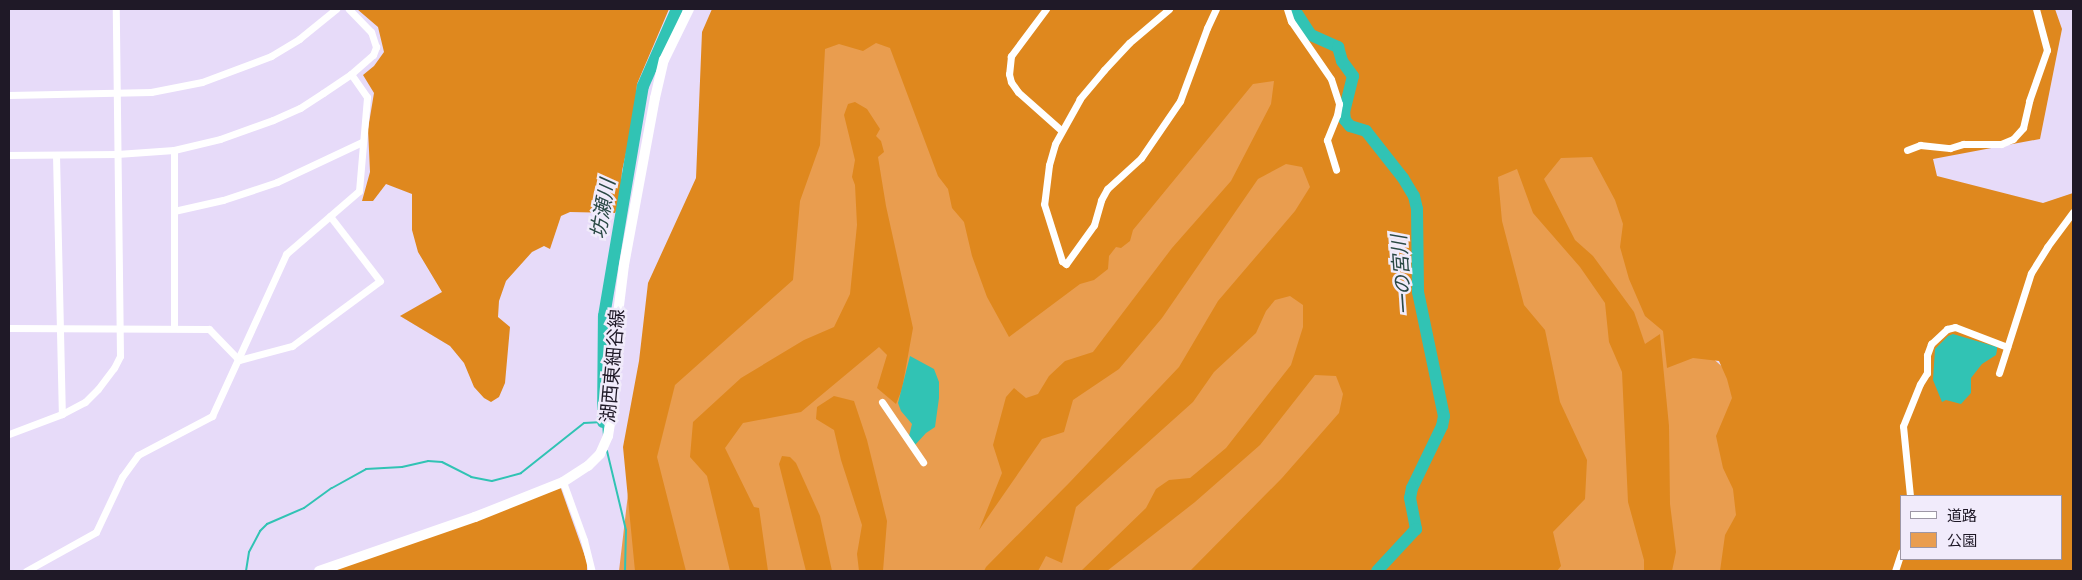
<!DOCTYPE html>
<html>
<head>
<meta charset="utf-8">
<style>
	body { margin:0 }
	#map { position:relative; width:2082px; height:580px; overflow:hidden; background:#e7dbf9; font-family:Karla,"Noto Sans JP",sans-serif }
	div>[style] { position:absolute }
	.green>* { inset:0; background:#e99d4f }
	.forest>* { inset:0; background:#df881e }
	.water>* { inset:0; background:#31c3b4 }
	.stream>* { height:2px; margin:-1px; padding:0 1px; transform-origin:1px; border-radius:1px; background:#31c3b4 }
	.river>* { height:12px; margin:-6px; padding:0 6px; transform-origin:6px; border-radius:6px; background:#31c3b4 }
	.minor>* { height:7px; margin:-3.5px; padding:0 3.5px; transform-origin:3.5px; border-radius:3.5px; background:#fff }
	.secondary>* { height:10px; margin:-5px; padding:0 5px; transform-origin:5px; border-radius:5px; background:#fff }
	span { translate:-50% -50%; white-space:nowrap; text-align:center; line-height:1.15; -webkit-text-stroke:5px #f1ebfb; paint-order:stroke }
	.street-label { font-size:19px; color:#1f1927 }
	.water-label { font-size:20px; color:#2a4844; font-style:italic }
	.frame { position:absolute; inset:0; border:10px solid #1f1927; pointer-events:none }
	.legend { position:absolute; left:1900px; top:495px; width:162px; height:65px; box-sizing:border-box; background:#f1ebfb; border:1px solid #9d97a6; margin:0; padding:6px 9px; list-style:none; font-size:15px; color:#1f1927 }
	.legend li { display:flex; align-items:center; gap:10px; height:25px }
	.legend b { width:25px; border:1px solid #9d97a6 }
</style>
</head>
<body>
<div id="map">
	<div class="green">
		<i style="clip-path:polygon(826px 9px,1216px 71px,1596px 108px,1699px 346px,1736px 379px,1747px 571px,619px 571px,633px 451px)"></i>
	</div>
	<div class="forest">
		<i style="clip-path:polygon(357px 9px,669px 9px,637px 84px,635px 113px,622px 171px,620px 203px,615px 213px,570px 212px,561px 216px,550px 249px,544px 246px,532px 252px,506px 281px,499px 301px,498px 317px,510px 327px,505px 383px,499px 397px,491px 402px,484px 398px,474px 387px,464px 363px,450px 346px,400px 316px,442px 292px,418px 252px,412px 230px,412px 194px,386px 184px,373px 201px,362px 201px,370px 172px,368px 129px,374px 93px,363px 75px,374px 66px,384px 52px,378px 27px)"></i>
		<i style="clip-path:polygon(evenodd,712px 9px,2055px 9px,2062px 29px,2040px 139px,1933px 159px,1937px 176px,2043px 203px,2073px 193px,2073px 571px,1720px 571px,1725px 535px,1736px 515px,1733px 489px,1723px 468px,1716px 436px,1732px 398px,1727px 379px,1719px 361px,1693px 358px,1667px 368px,1663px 331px,1645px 316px,1629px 279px,1620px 247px,1623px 224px,1615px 200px,1592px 157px,1561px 158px,1544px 179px,1575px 240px,1593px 256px,1634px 312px,1645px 344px,1660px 334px,1669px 426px,1670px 504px,1676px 552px,1672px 571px,1644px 571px,1644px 560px,1628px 502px,1622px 372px,1609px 342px,1605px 303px,1580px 267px,1533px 213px,1517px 169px,1498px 177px,1502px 221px,1524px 305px,1545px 330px,1560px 402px,1587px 460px,1585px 499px,1553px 532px,1561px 566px,1557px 571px,1190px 571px,1282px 478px,1339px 413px,1343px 394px,1336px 376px,1315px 375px,1260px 445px,1195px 502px,1107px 571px,1081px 571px,1146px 508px,1156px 489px,1169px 480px,1190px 478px,1226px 448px,1291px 365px,1303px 327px,1303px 305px,1290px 296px,1275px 300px,1266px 311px,1256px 333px,1214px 372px,1193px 402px,1076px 507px,1062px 563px,1046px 556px,1038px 571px,984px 571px,986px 567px,1070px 482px,1179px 367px,1218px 301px,1295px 211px,1310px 187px,1302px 167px,1286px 164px,1258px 179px,1162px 318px,1119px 369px,1073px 400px,1064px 432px,1042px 439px,979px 530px,1002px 473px,993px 445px,1006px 397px,1014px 388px,1026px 398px,1038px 394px,1049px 376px,1065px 361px,1093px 352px,1172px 248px,1231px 181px,1271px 104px,1274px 81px,1253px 84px,1133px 230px,1130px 241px,1121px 248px,1116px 247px,1109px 256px,1108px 269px,1094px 280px,1080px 284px,1009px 337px,987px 297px,972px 256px,964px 222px,952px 208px,948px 189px,938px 176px,890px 48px,876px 43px,863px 51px,839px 44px,825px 49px,820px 145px,800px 201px,793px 280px,675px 385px,657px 457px,686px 571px,635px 571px,623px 447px,639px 361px,648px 283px,696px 178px,702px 32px,712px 9px,1901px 496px,2061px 496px,2061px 559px,1901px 559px,1901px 496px)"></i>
		<i style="clip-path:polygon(855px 102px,867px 109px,880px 129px,876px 136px,881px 141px,884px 152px,878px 157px,886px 206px,913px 328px,902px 389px,896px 404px,877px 388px,887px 355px,879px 347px,801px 412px,743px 423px,725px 448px,754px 507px,759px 508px,768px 571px,730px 571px,707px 476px,690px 457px,693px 422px,741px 378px,804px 340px,834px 327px,850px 294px,857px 225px,855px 185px,852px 177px,855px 160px,844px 115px,848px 104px)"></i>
		<i style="clip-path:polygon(834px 396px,854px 401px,867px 440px,887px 521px,883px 571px,859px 571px,857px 554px,862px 525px,841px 460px,834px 430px,816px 419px,817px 407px)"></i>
		<i style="clip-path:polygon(782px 456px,790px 457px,796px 463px,820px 516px,832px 571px,806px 571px,779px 464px)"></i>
		<i style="clip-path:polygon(559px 483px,587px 562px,587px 571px,324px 571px)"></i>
	</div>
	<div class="water">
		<i style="clip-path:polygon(1953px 334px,1997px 347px,1997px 350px,1996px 355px,1982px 364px,1971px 378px,1971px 393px,1961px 404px,1946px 400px,1942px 402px,1933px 380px,1935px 349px,1948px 336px)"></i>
		<i style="clip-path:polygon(910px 356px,934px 369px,939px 382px,939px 398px,935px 427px,926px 433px,915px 445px,908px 440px,912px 424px,901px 411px,898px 403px)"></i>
	</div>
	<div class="stream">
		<i style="left:607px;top:451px;width:81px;rotate:76.5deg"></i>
		<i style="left:626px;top:530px;width:41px;rotate:91.4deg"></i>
		<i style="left:246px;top:571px;width:19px;rotate:-81deg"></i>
		<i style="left:249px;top:552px;width:24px;rotate:-62deg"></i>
		<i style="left:260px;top:531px;width:10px;rotate:-45deg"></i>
		<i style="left:267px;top:524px;width:40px;rotate:-23.4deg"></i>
		<i style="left:304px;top:508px;width:34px;rotate:-36deg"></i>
		<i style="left:332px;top:488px;width:39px;rotate:-29deg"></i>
		<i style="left:366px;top:469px;width:36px;rotate:-3deg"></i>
		<i style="left:402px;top:467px;width:27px;rotate:-13deg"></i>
		<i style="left:428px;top:461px;width:14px;rotate:4deg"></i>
		<i style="left:442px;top:462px;width:33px;rotate:27deg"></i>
		<i style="left:471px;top:477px;width:21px;rotate:11deg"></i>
		<i style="left:492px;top:481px;width:30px;rotate:-15deg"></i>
		<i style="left:521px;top:473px;width:80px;rotate:-38.4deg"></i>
		<i style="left:584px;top:423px;width:19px;rotate:-3deg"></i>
		<i style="left:603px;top:422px;width:14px;rotate:86deg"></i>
	</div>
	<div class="river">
		<i style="left:1294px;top:9px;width:31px;rotate:57deg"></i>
		<i style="left:1311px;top:35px;width:30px;rotate:24deg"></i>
		<i style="left:1338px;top:47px;width:15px;rotate:74deg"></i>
		<i style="left:1342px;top:61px;width:19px;rotate:54deg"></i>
		<i style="left:1353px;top:76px;width:36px;rotate:104deg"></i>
		<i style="left:1344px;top:111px;width:9px;rotate:84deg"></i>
		<i style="left:1345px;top:120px;width:8px;rotate:50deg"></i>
		<i style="left:1350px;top:126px;width:17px;rotate:17deg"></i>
		<i style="left:1366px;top:131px;width:60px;rotate:51.8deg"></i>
		<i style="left:1403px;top:178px;width:21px;rotate:59deg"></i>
		<i style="left:1414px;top:196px;width:13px;rotate:77deg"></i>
		<i style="left:1417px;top:209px;width:83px;rotate:89.3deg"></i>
		<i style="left:1418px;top:292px;width:127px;rotate:78.2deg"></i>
		<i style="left:1444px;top:416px;width:10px;rotate:101deg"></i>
		<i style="left:1442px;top:426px;width:69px;rotate:115.8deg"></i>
		<i style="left:1412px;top:488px;width:10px;rotate:101deg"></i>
		<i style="left:1410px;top:498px;width:32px;rotate:79deg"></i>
		<i style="left:1416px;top:529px;width:57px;rotate:132.9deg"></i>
		<i style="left:603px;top:422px;width:106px;rotate:-89.5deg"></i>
		<i style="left:604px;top:316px;width:233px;rotate:-80.4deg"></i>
		<i style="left:643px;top:86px;width:84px;rotate:-66.2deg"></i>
	</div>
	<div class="minor">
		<i style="left:1046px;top:9px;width:59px;rotate:126.7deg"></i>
		<i style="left:1011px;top:56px;width:18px;rotate:96deg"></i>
		<i style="left:1009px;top:74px;width:8px;rotate:76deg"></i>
		<i style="left:1011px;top:82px;width:12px;rotate:55deg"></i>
		<i style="left:1018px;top:92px;width:57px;rotate:41.5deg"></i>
		<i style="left:1169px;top:9px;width:52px;rotate:139.6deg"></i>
		<i style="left:1129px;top:43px;width:37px;rotate:133deg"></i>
		<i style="left:1104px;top:70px;width:38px;rotate:130deg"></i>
		<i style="left:1080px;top:99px;width:51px;rotate:119.1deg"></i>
		<i style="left:1055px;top:144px;width:22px;rotate:106deg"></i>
		<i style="left:1049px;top:165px;width:39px;rotate:97deg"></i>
		<i style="left:1044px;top:204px;width:60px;rotate:72.5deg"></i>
		<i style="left:1062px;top:261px;width:5px;rotate:37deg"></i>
		<i style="left:1066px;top:264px;width:48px;rotate:-54.3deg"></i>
		<i style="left:1094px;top:225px;width:26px;rotate:-74deg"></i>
		<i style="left:1101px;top:200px;width:13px;rotate:-61deg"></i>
		<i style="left:1107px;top:189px;width:46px;rotate:-42.4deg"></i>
		<i style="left:1141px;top:158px;width:69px;rotate:-55.6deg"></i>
		<i style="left:1180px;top:101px;width:78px;rotate:-69.7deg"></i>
		<i style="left:1207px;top:28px;width:21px;rotate:-65deg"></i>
		<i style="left:1287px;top:9px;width:13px;rotate:72deg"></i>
		<i style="left:1291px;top:21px;width:70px;rotate:55.4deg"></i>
		<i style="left:1331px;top:79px;width:26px;rotate:72deg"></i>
		<i style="left:1339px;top:104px;width:11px;rotate:100deg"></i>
		<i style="left:1337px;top:115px;width:27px;rotate:112deg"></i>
		<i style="left:1327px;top:140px;width:31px;rotate:73deg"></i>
		<i style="left:9px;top:95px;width:142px;rotate:-1.2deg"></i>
		<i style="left:151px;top:92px;width:52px;rotate:-11.1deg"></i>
		<i style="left:202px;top:82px;width:74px;rotate:-20.6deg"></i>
		<i style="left:271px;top:56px;width:33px;rotate:-31deg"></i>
		<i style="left:299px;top:39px;width:48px;rotate:-39deg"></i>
		<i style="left:174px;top:150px;width:178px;rotate:90deg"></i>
		<i style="left:1907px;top:150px;width:14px;rotate:-21deg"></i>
		<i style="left:1920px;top:145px;width:30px;rotate:6deg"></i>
		<i style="left:1950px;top:148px;width:14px;rotate:-17deg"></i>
		<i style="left:1963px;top:144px;width:38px"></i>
		<i style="left:2001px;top:144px;width:13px;rotate:-23deg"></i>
		<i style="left:2013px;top:139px;width:15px;rotate:-48deg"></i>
		<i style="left:2023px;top:128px;width:28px;rotate:-77deg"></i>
		<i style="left:2029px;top:101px;width:54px;rotate:-70.6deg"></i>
		<i style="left:2047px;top:50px;width:42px;rotate:-105deg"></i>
		<i style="left:9px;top:155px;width:108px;rotate:-0.5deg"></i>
		<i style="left:117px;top:154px;width:57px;rotate:-4deg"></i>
		<i style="left:174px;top:150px;width:47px;rotate:-13.4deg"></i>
		<i style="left:220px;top:139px;width:56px;rotate:-19.7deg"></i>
		<i style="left:273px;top:120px;width:30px;rotate:-24deg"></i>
		<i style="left:300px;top:108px;width:27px;rotate:-33deg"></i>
		<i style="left:323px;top:93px;width:34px;rotate:-34deg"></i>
		<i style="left:351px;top:74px;width:29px;rotate:-41deg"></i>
		<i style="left:373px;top:55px;width:9px;rotate:-69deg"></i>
		<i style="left:376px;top:47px;width:16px;rotate:-108deg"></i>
		<i style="left:371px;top:32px;width:32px;rotate:-134deg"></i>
		<i style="left:56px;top:155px;width:259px;rotate:88.7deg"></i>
		<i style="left:174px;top:211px;width:50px;rotate:-12.7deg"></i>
		<i style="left:223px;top:200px;width:57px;rotate:-18.4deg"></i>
		<i style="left:277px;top:182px;width:94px;rotate:-25.2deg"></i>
		<i style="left:9px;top:328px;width:200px;rotate:0.3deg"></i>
		<i style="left:209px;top:329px;width:43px;rotate:45.9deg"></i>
		<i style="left:239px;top:360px;width:55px;rotate:-14.8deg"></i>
		<i style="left:292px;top:346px;width:109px;rotate:-36.5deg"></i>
		<i style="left:380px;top:281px;width:82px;rotate:-127.6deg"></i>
		<i style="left:1999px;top:373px;width:105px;rotate:-72.3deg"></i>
		<i style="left:2031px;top:273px;width:31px;rotate:-58deg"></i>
		<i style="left:2047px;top:247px;width:44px;rotate:-53.4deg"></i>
		<i style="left:882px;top:402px;width:73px;rotate:55.7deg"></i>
		<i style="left:9px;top:434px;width:57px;rotate:-20.7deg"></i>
		<i style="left:62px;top:414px;width:26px;rotate:-28deg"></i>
		<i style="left:85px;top:402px;width:18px;rotate:-45deg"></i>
		<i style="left:98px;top:389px;width:26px;rotate:-53deg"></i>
		<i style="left:114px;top:368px;width:13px;rotate:-63deg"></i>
		<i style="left:120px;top:356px;width:347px;rotate:-90.7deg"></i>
		<i style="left:563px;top:482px;width:62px;rotate:70.1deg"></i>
		<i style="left:584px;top:540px;width:32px;rotate:76deg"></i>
		<i style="left:1910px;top:496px;width:70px;rotate:-95.7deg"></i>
		<i style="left:1903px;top:426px;width:45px;rotate:-68deg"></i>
		<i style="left:1920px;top:384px;width:13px;rotate:-58deg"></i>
		<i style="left:1927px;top:373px;width:18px;rotate:-90deg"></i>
		<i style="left:1927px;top:355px;width:12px;rotate:-70deg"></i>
		<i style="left:1931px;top:344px;width:22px;rotate:-43deg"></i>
		<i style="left:1947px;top:329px;width:8px;rotate:-14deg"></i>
		<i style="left:1955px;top:327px;width:56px;rotate:21deg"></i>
		<i style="left:26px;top:571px;width:80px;rotate:-29.1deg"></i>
		<i style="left:96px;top:532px;width:61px;rotate:-64.7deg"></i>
		<i style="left:122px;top:477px;width:27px;rotate:-54deg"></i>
		<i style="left:138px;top:455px;width:84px;rotate:-27.8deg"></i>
		<i style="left:212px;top:416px;width:178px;rotate:-65.4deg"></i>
		<i style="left:286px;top:254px;width:96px;rotate:-40.8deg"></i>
		<i style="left:359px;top:191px;width:94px;rotate:-85.1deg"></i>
		<i style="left:367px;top:97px;width:28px;rotate:-125deg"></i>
		<i style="left:1895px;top:571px;width:20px;rotate:-72deg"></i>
	</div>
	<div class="secondary">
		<i style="left:319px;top:571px;width:165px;rotate:-19.1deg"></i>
		<i style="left:475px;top:517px;width:95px;rotate:-21.7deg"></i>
		<i style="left:563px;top:482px;width:30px;rotate:-33deg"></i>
		<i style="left:588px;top:466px;width:17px;rotate:-45deg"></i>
		<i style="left:600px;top:454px;width:20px;rotate:-66deg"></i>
		<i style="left:608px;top:436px;width:13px;rotate:-81deg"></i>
		<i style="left:610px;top:423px;width:101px;rotate:-86deg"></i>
		<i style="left:617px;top:322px;width:57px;rotate:-83deg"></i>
		<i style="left:624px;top:265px;width:170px;rotate:-79.5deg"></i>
		<i style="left:655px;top:98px;width:39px;rotate:-77deg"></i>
		<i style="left:664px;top:60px;width:57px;rotate:-63.9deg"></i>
	</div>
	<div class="street-label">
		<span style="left:614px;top:366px;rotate:-85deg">湖西東細谷線</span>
	</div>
	<div class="water-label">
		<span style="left:603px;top:209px;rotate:-80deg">坊瀬川</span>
		<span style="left:1402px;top:275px;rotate:-94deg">一の宮川</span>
	</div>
	<div class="frame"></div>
	<ul class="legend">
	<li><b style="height:6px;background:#fff"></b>道路</li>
	<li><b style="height:14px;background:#e99d4f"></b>公園</li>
	</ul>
</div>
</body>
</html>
